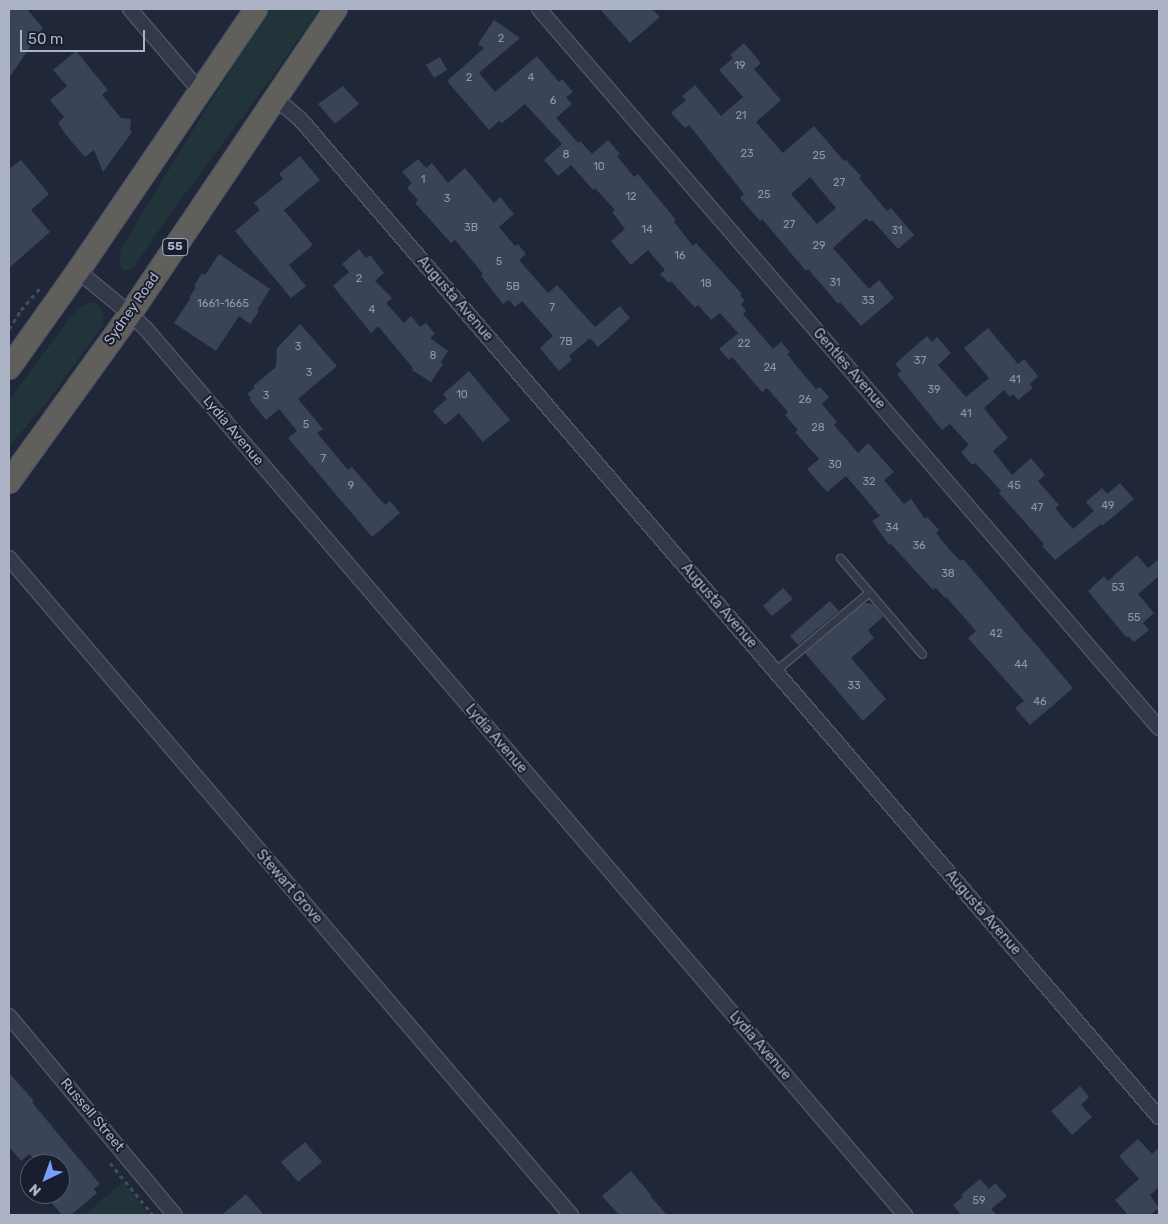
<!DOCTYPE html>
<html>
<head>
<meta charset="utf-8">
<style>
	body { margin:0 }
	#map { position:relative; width:1168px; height:1224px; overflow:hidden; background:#1f2738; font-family:Rubik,sans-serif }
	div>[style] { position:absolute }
	.green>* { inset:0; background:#203439 }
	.building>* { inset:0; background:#3a4459 }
	.path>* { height:3px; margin-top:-1.5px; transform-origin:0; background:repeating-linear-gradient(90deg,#3e5157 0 4px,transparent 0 8px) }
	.roads { filter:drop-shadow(1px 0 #505667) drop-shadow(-1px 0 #505667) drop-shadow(0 1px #505667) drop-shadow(0 -1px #505667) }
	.service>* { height:7px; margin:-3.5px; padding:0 3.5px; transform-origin:3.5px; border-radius:3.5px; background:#323949 }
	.minor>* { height:14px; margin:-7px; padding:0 7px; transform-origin:7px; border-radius:7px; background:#323949 }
	.trunk>* { height:22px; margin:-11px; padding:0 11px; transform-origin:11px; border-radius:11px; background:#605f5c }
	span { translate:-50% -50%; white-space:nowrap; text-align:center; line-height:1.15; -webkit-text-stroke:4px #181e2d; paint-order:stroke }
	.number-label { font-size:11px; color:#9097ab }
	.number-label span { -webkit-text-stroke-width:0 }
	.shield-label span { padding:1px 4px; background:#181e2d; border:1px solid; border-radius:4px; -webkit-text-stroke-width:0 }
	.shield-label { font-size:12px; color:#acb3c6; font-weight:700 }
	.street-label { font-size:14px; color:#acb3c6 }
	.frame { position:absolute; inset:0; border:10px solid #acb3c6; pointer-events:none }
	.north { position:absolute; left:20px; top:1154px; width:50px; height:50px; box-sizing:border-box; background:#181e2d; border:1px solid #535a6a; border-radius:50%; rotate:222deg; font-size:14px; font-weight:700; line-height:20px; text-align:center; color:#acb3c6 }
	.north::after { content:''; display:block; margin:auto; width:18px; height:22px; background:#789efe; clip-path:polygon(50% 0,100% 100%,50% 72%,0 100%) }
	.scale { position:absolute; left:20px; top:30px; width:125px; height:22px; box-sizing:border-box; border:2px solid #acb3c6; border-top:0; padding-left:6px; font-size:15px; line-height:18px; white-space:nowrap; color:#acb3c6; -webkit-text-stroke:4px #181e2d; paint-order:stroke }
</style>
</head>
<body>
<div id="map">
	<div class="green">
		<i style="clip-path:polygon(270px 9px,320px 9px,273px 76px,170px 214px,136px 264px,132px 269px,123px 271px,119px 263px,121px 249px,205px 110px)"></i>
		<i style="clip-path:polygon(89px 303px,96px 303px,100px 307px,104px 314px,103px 325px,51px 397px,9px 447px,9px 400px,68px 320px,82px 306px)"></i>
		<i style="clip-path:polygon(123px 1182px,147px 1212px,143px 1215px,84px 1215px)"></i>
	</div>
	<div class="building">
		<i style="clip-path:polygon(9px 9px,27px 9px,43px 28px,9px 78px)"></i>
		<i style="clip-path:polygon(600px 9px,652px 9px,660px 17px,630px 43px)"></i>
		<i style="clip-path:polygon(494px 20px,520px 38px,479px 73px,495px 92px,537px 56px,559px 82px,562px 79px,573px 92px,566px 97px,572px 104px,556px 118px,578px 143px,580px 141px,592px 154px,608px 140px,620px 154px,617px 156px,634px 177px,638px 174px,676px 220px,674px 222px,693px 246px,696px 243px,742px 294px,740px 295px,745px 301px,741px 304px,746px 311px,743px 314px,773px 349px,781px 342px,790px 352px,787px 354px,795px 364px,816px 389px,820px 387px,829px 397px,822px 404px,837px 422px,834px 425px,858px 453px,868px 443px,894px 472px,884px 480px,904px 504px,911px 499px,925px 519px,927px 517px,939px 530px,936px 533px,950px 550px,960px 561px,963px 559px,1073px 688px,1030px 725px,1015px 708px,1024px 701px,968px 638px,976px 631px,946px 597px,945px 598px,936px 588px,933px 590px,891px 544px,889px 545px,872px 521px,880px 516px,846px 476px,827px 492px,807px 469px,819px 459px,795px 432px,798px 430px,785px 415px,788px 412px,767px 388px,762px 392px,732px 357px,729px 360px,719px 349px,738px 333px,720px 313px,711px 320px,698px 305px,695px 308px,671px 281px,669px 283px,660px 274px,665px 270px,648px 250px,631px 265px,611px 241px,625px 229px,612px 212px,615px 210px,595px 188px,593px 190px,571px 165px,558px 176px,544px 160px,562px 144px,525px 104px,502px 123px,499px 121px,489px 130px,447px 81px,484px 48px,478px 44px)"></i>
		<i style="clip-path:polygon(evenodd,744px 43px,761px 63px,754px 69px,781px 100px,756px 122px,783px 153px,814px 126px,844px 161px,846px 160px,861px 176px,859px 178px,887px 211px,891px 208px,914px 235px,898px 249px,872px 220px,870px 222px,866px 218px,833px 248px,869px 289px,879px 280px,894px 298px,861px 326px,840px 302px,838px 304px,808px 269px,806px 271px,762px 219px,760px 221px,740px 198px,744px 194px,705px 145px,689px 125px,685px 128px,671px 113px,686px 100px,682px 96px,695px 85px,721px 116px,743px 97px,719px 70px,733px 58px,730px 55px,744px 43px,810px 177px,836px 208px,817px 224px,791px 194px,810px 177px)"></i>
		<i style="clip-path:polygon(76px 51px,108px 90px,102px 95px,121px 118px,131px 119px,130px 129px,132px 132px,103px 172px,94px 150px,85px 157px,66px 135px,58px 123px,64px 117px,50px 100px,67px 86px,53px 70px)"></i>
		<i style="clip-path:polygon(440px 57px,447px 70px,434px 78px,426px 65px)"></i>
		<i style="clip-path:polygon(343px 86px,359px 104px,335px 124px,318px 104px)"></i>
		<i style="clip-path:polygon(300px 156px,320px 180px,284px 210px,313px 245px,289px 265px,306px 286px,291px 298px,235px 231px,260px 210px,254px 203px,283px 179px,279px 174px)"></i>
		<i style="clip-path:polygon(418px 159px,426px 168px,432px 163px,448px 183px,465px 168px,494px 203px,500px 197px,514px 214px,499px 227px,515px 246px,518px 244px,526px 254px,519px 260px,548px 293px,557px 285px,595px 327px,620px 306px,630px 318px,598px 347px,590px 338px,569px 356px,572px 360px,559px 371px,540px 348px,553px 336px,522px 301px,515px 307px,509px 300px,503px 304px,481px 276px,483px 274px,455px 240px,451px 243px,415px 203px,418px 200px,407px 188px,412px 183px,402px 172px)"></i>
		<i style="clip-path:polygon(21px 160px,49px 194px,31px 210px,50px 232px,9px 268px,9px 169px)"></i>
		<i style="clip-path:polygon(359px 249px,366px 258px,370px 255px,384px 273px,375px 281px,392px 298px,386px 303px,404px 323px,411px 316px,420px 327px,426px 323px,435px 334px,430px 338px,448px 351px,441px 362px,443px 364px,431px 382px,412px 370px,413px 368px,378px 326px,371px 333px,333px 286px,349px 272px,342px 264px)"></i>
		<i style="clip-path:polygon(219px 254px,270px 289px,257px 310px,259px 311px,250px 324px,239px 316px,216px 351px,174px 323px,190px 299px,189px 298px,196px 287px,194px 286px,202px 273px,205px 275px)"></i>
		<i style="clip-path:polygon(300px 324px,337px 366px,298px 399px,323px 429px,317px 433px,348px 470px,352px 467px,385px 505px,390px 501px,400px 513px,372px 537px,288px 438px,297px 431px,279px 409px,266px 420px,249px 399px,251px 398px,247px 394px,255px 388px,253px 386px,276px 367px,277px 348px)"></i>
		<i style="clip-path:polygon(988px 328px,1018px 364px,1024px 359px,1038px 376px,1030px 384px,1033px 388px,1018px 400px,1013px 394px,1010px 397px,1004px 390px,984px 408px,1008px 438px,993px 451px,1012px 475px,1031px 458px,1045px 475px,1038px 481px,1059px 505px,1055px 508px,1073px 529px,1094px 511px,1086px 502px,1102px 488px,1107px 494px,1120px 483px,1134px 499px,1102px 526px,1101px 524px,1055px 560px,1042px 546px,1044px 544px,999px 493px,1001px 491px,982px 470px,975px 463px,972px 465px,961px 452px,969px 445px,950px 424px,942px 430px,897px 374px,901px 371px,895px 364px,927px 336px,932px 342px,937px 337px,951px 353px,938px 365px,966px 397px,989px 378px,964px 348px)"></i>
		<i style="clip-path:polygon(469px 371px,510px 420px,483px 442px,459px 413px,445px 425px,433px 411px,447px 399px,443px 394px)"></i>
		<i style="clip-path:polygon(1137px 555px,1148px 568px,1159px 559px,1159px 576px,1138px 594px,1154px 613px,1143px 623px,1149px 630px,1134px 642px,1128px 636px,1126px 637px,1088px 591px,1104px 576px,1108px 581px)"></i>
		<i style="clip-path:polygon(783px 588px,793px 599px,772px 616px,763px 606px)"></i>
		<i style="clip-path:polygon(830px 601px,839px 611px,798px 645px,790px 636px)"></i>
		<i style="clip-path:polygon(864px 603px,873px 604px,883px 617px,868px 630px,874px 638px,851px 658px,886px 699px,863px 721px,805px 653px)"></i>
		<i style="clip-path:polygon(9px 1073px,34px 1101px,32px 1102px,35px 1106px,100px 1184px,94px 1189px,97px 1193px,71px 1215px,61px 1214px,49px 1200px,56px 1194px,60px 1194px,60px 1164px,40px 1164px,29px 1154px,21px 1161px,9px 1147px)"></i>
		<i style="clip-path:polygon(1080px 1086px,1089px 1097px,1081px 1105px,1092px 1117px,1072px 1135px,1051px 1111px)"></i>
		<i style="clip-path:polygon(1138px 1139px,1152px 1154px,1159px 1148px,1159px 1187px,1150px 1195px,1159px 1208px,1150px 1215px,1128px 1215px,1115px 1200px,1139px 1179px,1119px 1156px)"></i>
		<i style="clip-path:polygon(305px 1142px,322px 1162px,298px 1182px,281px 1162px)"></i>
		<i style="clip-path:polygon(631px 1171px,651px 1195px,650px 1196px,667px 1215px,619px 1215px,602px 1196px)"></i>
		<i style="clip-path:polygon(980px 1179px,989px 1189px,995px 1183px,1007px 1196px,991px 1209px,997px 1215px,961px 1215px,953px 1205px,963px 1197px,961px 1195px)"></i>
		<i style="clip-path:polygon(246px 1194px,264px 1215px,222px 1215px)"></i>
	</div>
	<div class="path">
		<i style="left:9px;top:329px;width:22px;rotate:-58deg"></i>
		<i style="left:21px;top:310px;width:32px;rotate:-49deg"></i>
		<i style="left:110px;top:1163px;width:67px;rotate:50.4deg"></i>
	</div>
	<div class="roads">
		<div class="service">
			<i style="left:840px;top:558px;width:126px;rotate:49.5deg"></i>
			<i style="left:775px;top:671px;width:123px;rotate:-40deg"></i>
		</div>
		<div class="minor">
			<i style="left:130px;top:9px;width:108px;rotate:49.5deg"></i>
			<i style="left:539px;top:9px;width:949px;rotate:49.23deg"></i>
			<i style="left:274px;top:101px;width:13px;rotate:27deg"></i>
			<i style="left:286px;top:107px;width:20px;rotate:41deg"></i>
			<i style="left:301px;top:120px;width:1315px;rotate:49.29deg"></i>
			<i style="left:78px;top:271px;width:67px;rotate:39.6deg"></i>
			<i style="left:130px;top:314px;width:22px;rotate:43deg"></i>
			<i style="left:146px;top:329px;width:1167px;rotate:49.41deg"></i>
			<i style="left:9px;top:558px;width:865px;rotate:49.46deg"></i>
			<i style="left:9px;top:1016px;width:259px;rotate:50.2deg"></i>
		</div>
		<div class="trunk">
			<i style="left:9px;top:368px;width:119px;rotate:-54.6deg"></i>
			<i style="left:78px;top:271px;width:317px;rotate:-55.8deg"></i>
			<i style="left:9px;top:482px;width:207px;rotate:-54.2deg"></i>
			<i style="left:130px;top:314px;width:368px;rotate:-56deg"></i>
		</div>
	</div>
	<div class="number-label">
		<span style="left:501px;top:39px">2</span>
		<span style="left:740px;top:66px">19</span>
		<span style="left:469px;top:78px">2</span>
		<span style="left:531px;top:78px">4</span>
		<span style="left:553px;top:101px">6</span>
		<span style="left:741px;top:116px">21</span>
		<span style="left:747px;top:154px">23</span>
		<span style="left:566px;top:155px">8</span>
		<span style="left:819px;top:156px">25</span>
		<span style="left:599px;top:167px">10</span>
		<span style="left:423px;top:180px">1</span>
		<span style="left:839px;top:183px">27</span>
		<span style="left:764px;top:195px">25</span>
		<span style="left:631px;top:197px">12</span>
		<span style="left:447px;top:199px">3</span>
		<span style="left:789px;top:225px">27</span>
		<span style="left:471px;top:228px">3B</span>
		<span style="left:647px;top:230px">14</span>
		<span style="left:897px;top:231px">31</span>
		<span style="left:819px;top:246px">29</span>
		<span style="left:680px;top:256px">16</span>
		<span style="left:499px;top:262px">5</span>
		<span style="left:359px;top:279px">2</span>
		<span style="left:835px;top:283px">31</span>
		<span style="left:706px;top:284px">18</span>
		<span style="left:513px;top:287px">5B</span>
		<span style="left:868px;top:301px">33</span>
		<span style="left:223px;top:304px">1661-1665</span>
		<span style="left:552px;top:308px">7</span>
		<span style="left:372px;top:310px">4</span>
		<span style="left:566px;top:342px">7B</span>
		<span style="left:744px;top:344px">22</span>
		<span style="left:298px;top:347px">3</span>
		<span style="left:433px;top:356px">8</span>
		<span style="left:920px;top:361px">37</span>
		<span style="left:770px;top:368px">24</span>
		<span style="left:309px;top:373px">3</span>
		<span style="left:1015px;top:380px">41</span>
		<span style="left:934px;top:390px">39</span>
		<span style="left:462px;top:395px">10</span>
		<span style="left:266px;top:396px">3</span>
		<span style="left:805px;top:400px">26</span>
		<span style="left:966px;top:414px">41</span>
		<span style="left:306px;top:425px">5</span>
		<span style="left:818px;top:428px">28</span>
		<span style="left:323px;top:459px">7</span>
		<span style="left:835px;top:465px">30</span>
		<span style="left:869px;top:482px">32</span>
		<span style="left:351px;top:486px">9</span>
		<span style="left:1014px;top:486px">45</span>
		<span style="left:1108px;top:506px">49</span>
		<span style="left:1037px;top:508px">47</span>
		<span style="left:892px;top:528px">34</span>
		<span style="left:919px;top:546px">36</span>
		<span style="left:948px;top:574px">38</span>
		<span style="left:1118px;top:588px">53</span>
		<span style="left:1134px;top:618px">55</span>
		<span style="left:996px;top:634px">42</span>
		<span style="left:1021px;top:665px">44</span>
		<span style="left:854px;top:686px">33</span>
		<span style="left:1040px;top:702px">46</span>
		<span style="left:979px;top:1201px">59</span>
	</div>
	<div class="shield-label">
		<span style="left:175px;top:247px">55</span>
	</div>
	<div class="street-label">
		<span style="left:455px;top:299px;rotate:49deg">Augusta Avenue</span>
		<span style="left:132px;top:309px;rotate:-55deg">Sydney Road</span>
		<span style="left:849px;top:369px;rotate:49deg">Gentles Avenue</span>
		<span style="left:233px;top:431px;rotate:50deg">Lydia Avenue</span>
		<span style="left:719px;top:606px;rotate:49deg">Augusta Avenue</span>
		<span style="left:496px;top:739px;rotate:49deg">Lydia Avenue</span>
		<span style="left:289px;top:887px;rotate:49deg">Stewart Grove</span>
		<span style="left:983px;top:913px;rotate:49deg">Augusta Avenue</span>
		<span style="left:760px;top:1046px;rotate:49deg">Lydia Avenue</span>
		<span style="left:92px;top:1115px;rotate:50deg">Russell Street</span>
	</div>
	<div class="frame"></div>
	<div class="north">N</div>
	<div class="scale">50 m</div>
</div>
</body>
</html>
